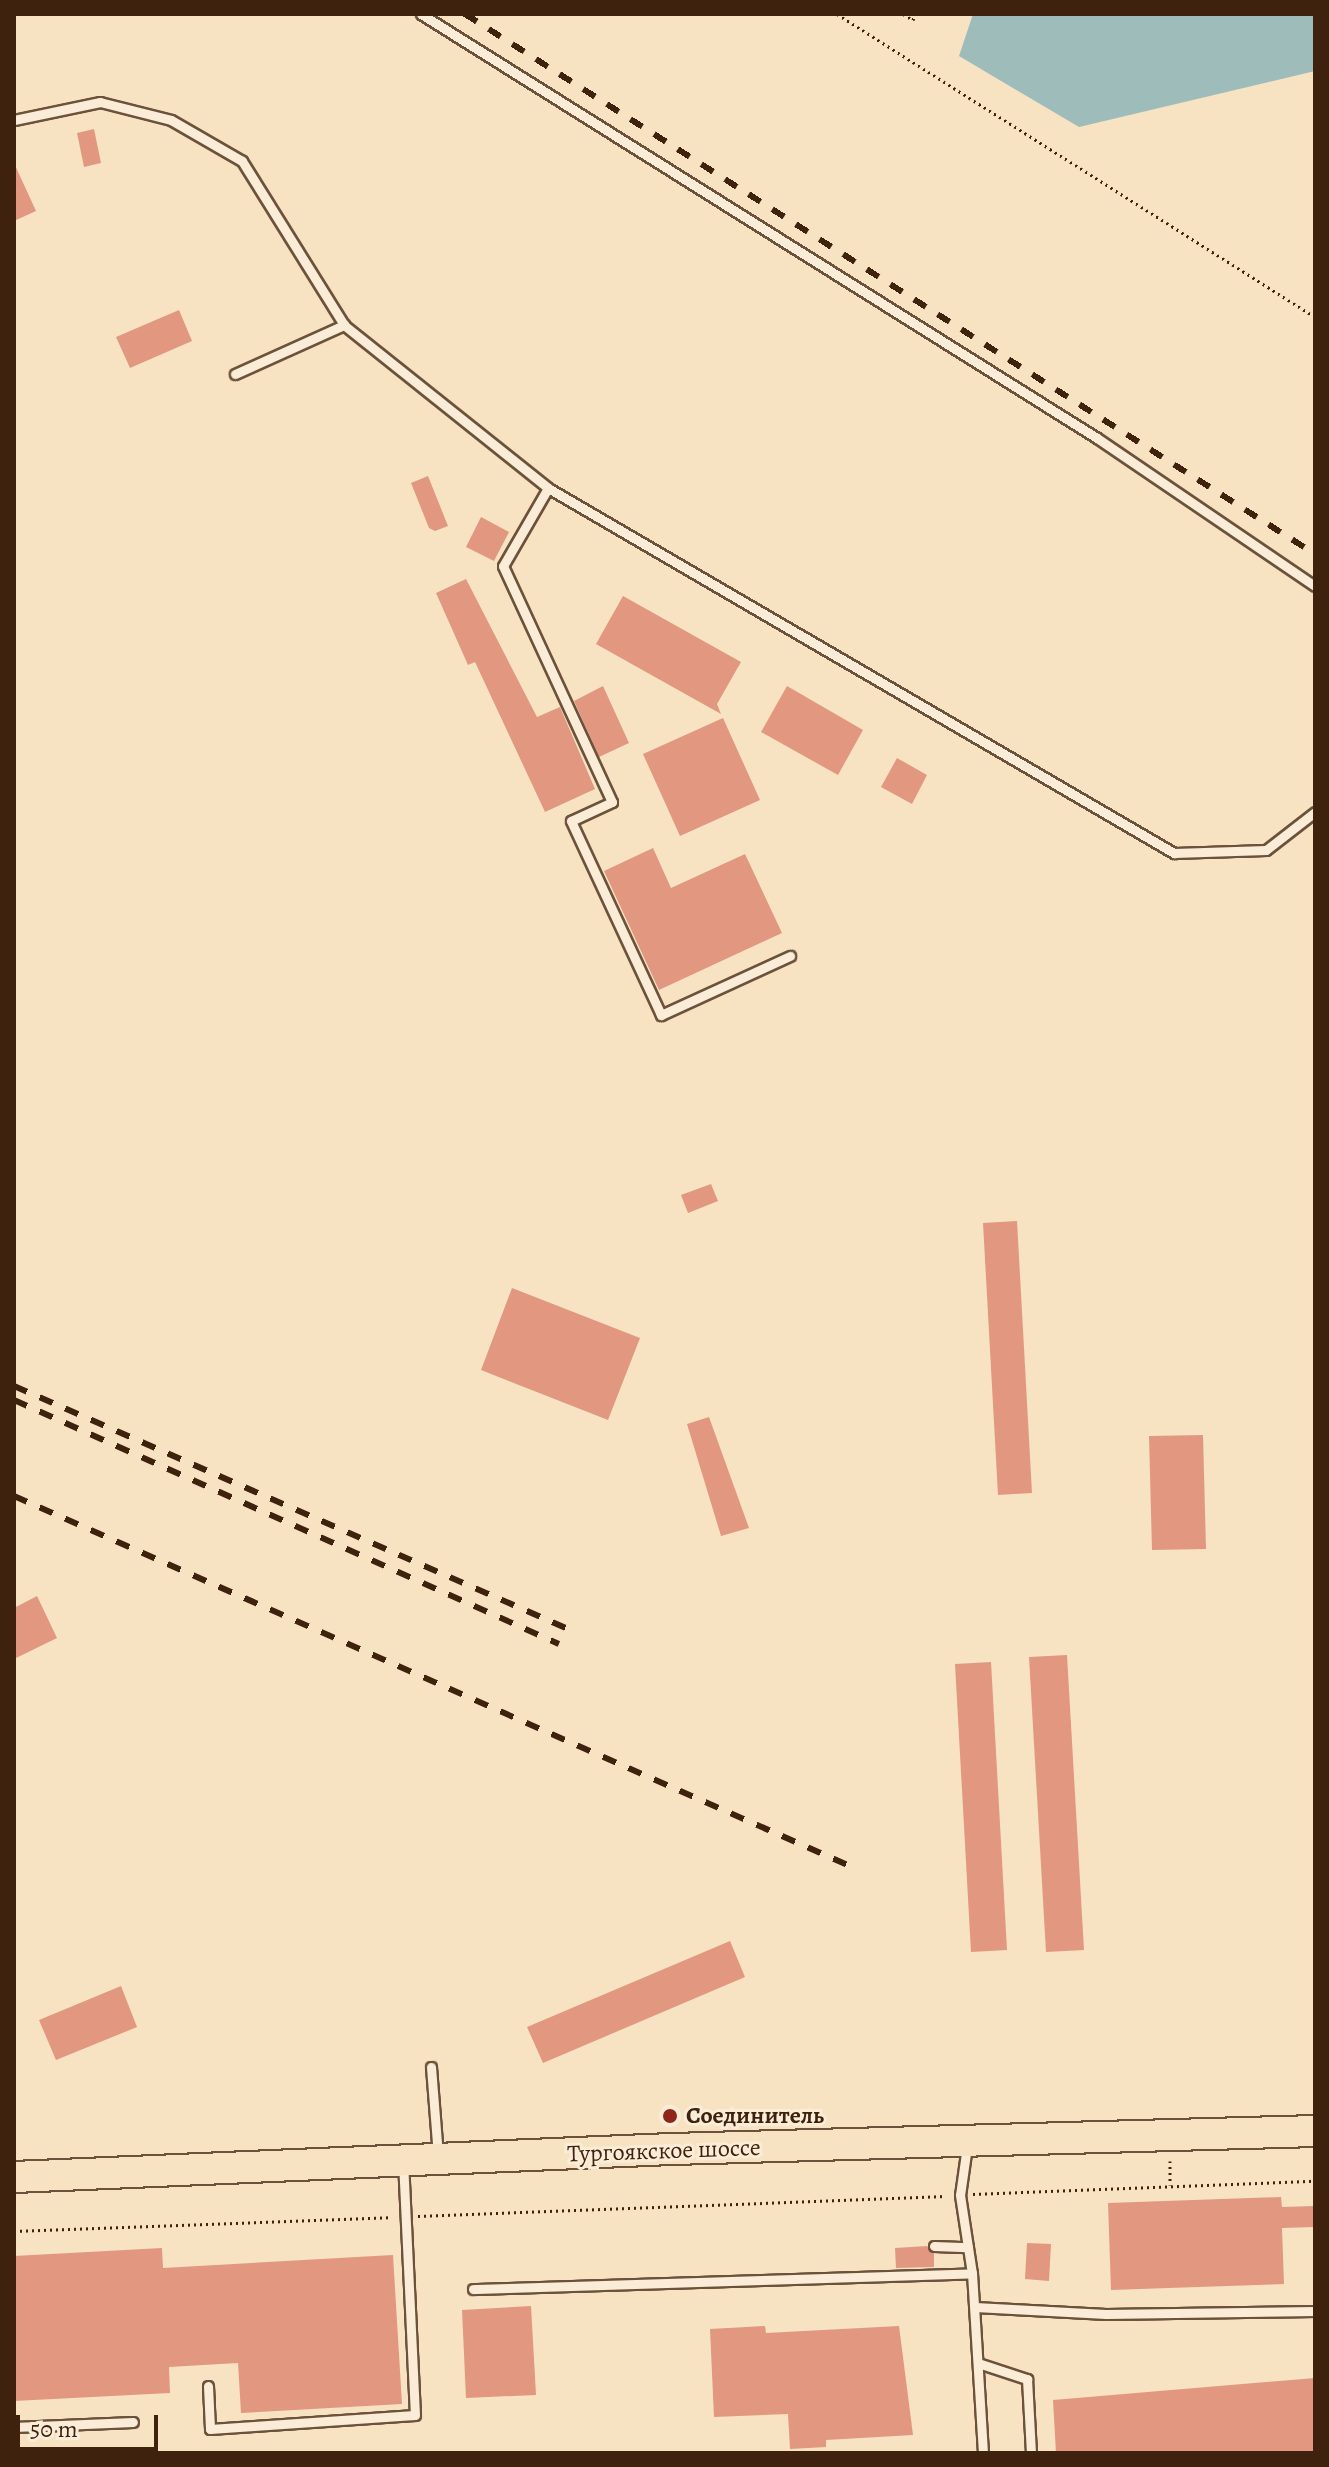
<!DOCTYPE html>
<html>
<head>
<meta charset="utf-8">
<style>
	body { margin:0 }
	#map { position:relative; width:1329px; height:2467px; overflow:hidden; background:#f7e2c2; font-family:Alegreya,serif }
	div>[style] { position:absolute }
	.water>* { inset:0; background:#9ebdba }
	.building>* { inset:0; background:#e29880 }
	.path>* { height:3px; margin-top:-1.5px; transform-origin:0; background:repeating-linear-gradient(90deg,#3e220d 0 2px,transparent 0 6px) }
	.roads { filter:drop-shadow(2px 0 #6c523a) drop-shadow(-2px 0 #6c523a) drop-shadow(0 2px #6c523a) drop-shadow(0 -2px #6c523a) }
	.service>* { height:9px; margin:-4.5px; padding:0 4.5px; transform-origin:4.5px; border-radius:4.5px; background:#faecd7 }
	.primary>* { height:30px; margin:-15px; padding:0 15px; transform-origin:15px; border-radius:15px; background:#f7e2c2 }
	.rail>* { height:6px; margin-top:-3px; transform-origin:0; background:repeating-linear-gradient(90deg,#3e220d 0 14px,transparent 0 28px) }
	.dots>* { width:22px; height:22px; translate:-50% -50%; box-sizing:border-box; border:4px solid #faecd7; border-radius:50% }
	span { translate:-50% -50%; white-space:nowrap; text-align:center; line-height:1.15; -webkit-text-stroke:6px #faecd7; paint-order:stroke }
	.poi-label { font-size:24px; color:#3e220d; font-weight:700 }
	.left { translate:0 -50%; text-align:left }
	.street-label { font-size:24px; color:#3e220d }
	.frame { position:absolute; inset:0; border:16px solid #3e220d; pointer-events:none }
	.scale { position:absolute; left:16px; top:2415px; width:142px; height:36px; box-sizing:border-box; border:4px solid #3e220d; border-top:0; padding-left:10px; font-size:24px; line-height:28px; white-space:nowrap; color:#3e220d; -webkit-text-stroke:6px #faecd7; paint-order:stroke }
</style>
</head>
<body>
<div id="map">
	<div class="water">
		<i style="clip-path:polygon(973px 14px,1315px 14px,1315px 71px,1079px 127px,959px 56px)"></i>
	</div>
	<div class="building">
		<i style="clip-path:polygon(94px 129px,101px 163px,84px 167px,77px 133px)"></i>
		<i style="clip-path:polygon(14px 163px,36px 211px,14px 221px)"></i>
		<i style="clip-path:polygon(179px 310px,192px 341px,130px 368px,116px 337px)"></i>
		<i style="clip-path:polygon(428px 476px,448px 526px,435px 531px,429px 528px,411px 483px)"></i>
		<i style="clip-path:polygon(481px 517px,509px 532px,494px 561px,466px 547px)"></i>
		<i style="clip-path:polygon(466px 579px,537px 717px,560px 707px,595px 789px,545px 812px,475px 662px,468px 665px,436px 593px)"></i>
		<i style="clip-path:polygon(623px 596px,741px 662px,717px 704px,721px 714px,596px 644px)"></i>
		<i style="clip-path:polygon(603px 686px,629px 743px,599px 757px,574px 701px)"></i>
		<i style="clip-path:polygon(787px 686px,863px 730px,838px 775px,761px 732px)"></i>
		<i style="clip-path:polygon(723px 718px,760px 800px,680px 836px,643px 754px)"></i>
		<i style="clip-path:polygon(897px 758px,927px 775px,912px 804px,881px 787px)"></i>
		<i style="clip-path:polygon(653px 848px,671px 888px,745px 854px,782px 933px,659px 990px,604px 871px)"></i>
		<i style="clip-path:polygon(711px 1184px,718px 1201px,688px 1213px,681px 1195px)"></i>
		<i style="clip-path:polygon(1017px 1221px,1032px 1493px,998px 1495px,983px 1223px)"></i>
		<i style="clip-path:polygon(512px 1288px,640px 1338px,608px 1420px,481px 1370px)"></i>
		<i style="clip-path:polygon(709px 1417px,749px 1528px,721px 1536px,687px 1424px)"></i>
		<i style="clip-path:polygon(1203px 1435px,1206px 1549px,1152px 1550px,1149px 1436px)"></i>
		<i style="clip-path:polygon(37px 1596px,57px 1638px,14px 1659px,14px 1608px)"></i>
		<i style="clip-path:polygon(1067px 1655px,1084px 1950px,1046px 1952px,1029px 1657px)"></i>
		<i style="clip-path:polygon(991px 1662px,1007px 1950px,971px 1952px,955px 1664px)"></i>
		<i style="clip-path:polygon(730px 1941px,745px 1977px,543px 2063px,527px 2027px)"></i>
		<i style="clip-path:polygon(121px 1986px,137px 2027px,56px 2060px,39px 2020px)"></i>
		<i style="clip-path:polygon(1281px 2197px,1282px 2207px,1315px 2206px,1315px 2227px,1282px 2228px,1284px 2284px,1111px 2290px,1108px 2203px)"></i>
		<i style="clip-path:polygon(1027px 2243px,1051px 2244px,1049px 2281px,1025px 2279px)"></i>
		<i style="clip-path:polygon(927px 2246px,934px 2253px,934px 2267px,896px 2268px,895px 2248px)"></i>
		<i style="clip-path:polygon(162px 2248px,163px 2268px,393px 2255px,402px 2404px,241px 2413px,238px 2363px,169px 2367px,170px 2393px,14px 2401px,14px 2256px)"></i>
		<i style="clip-path:polygon(531px 2306px,536px 2395px,466px 2398px,462px 2310px)"></i>
		<i style="clip-path:polygon(765px 2326px,766px 2333px,899px 2326px,913px 2435px,826px 2440px,826px 2447px,790px 2449px,788px 2414px,714px 2417px,710px 2329px)"></i>
		<i style="clip-path:polygon(1315px 2378px,1315px 2453px,1056px 2453px,1053px 2400px)"></i>
	</div>
	<div class="path">
		<i style="left:837px;top:14px;width:566px;rotate:32.37deg"></i>
		<i style="left:903px;top:14px;width:12px;rotate:31deg"></i>
		<i style="left:913px;top:20px;width:6px;rotate:-72deg"></i>
		<i style="left:1170px;top:2161px;width:24px;rotate:90deg"></i>
		<i style="left:973px;top:2194px;width:342px;rotate:-2.2deg"></i>
		<i style="left:418px;top:2216px;width:528px;rotate:-2.17deg"></i>
		<i style="left:14px;top:2231px;width:376px;rotate:-2.1deg"></i>
	</div>
	<div class="roads">
		<div class="service">
			<i style="left:421px;top:14px;width:798px;rotate:32.1deg"></i>
			<i style="left:1097px;top:438px;width:263px;rotate:34.2deg"></i>
			<i style="left:14px;top:120px;width:88px;rotate:-11.8deg"></i>
			<i style="left:100px;top:102px;width:73px;rotate:14.2deg"></i>
			<i style="left:171px;top:120px;width:82px;rotate:30deg"></i>
			<i style="left:242px;top:161px;width:193px;rotate:58.1deg"></i>
			<i style="left:344px;top:325px;width:261px;rotate:38.6deg"></i>
			<i style="left:548px;top:488px;width:725px;rotate:30.25deg"></i>
			<i style="left:1174px;top:853px;width:92px;rotate:-1.9deg"></i>
			<i style="left:1266px;top:850px;width:62px;rotate:-37.8deg"></i>
			<i style="left:235px;top:374px;width:120px;rotate:-24.2deg"></i>
			<i style="left:548px;top:488px;width:90px;rotate:120deg"></i>
			<i style="left:503px;top:566px;width:260px;rotate:65.2deg"></i>
			<i style="left:612px;top:802px;width:45px;rotate:155.1deg"></i>
			<i style="left:571px;top:821px;width:214px;rotate:65.1deg"></i>
			<i style="left:661px;top:1015px;width:142px;rotate:-24.6deg"></i>
			<i style="left:431px;top:2067px;width:89px;rotate:85.5deg"></i>
			<i style="left:967px;top:2146px;width:49px;rotate:98.1deg"></i>
			<i style="left:960px;top:2195px;width:79px;rotate:81.3deg"></i>
			<i style="left:972px;top:2273px;width:180px;rotate:86.5deg"></i>
			<i style="left:934px;top:2246px;width:34px;rotate:2deg"></i>
			<i style="left:473px;top:2289px;width:499px;rotate:-1.8deg"></i>
			<i style="left:975px;top:2307px;width:131px;rotate:3.1deg"></i>
			<i style="left:1106px;top:2314px;width:209px;rotate:-0.8deg"></i>
			<i style="left:978px;top:2363px;width:52px;rotate:18.1deg"></i>
			<i style="left:1027px;top:2379px;width:74px;rotate:86.9deg"></i>
			<i style="left:208px;top:2386px;width:43px;rotate:87.3deg"></i>
			<i style="left:210px;top:2429px;width:205px;rotate:-3.9deg"></i>
			<i style="left:415px;top:2415px;width:252px;rotate:-92.7deg"></i>
			<i style="left:14px;top:2427px;width:119px;rotate:-2.4deg"></i>
		</div>
		<div class="primary">
			<i style="left:14px;top:2177px;width:659px;rotate:-2.44deg"></i>
			<i style="left:672px;top:2149px;width:643px;rotate:-1.6deg"></i>
		</div>
	</div>
	<div class="rail">
		<i style="left:465px;top:14px;width:1007px;rotate:32.43deg"></i>
		<i style="left:14px;top:1386px;width:605px;rotate:23.68deg"></i>
		<i style="left:14px;top:1400px;width:597px;rotate:24.12deg"></i>
		<i style="left:14px;top:1496px;width:916px;rotate:23.88deg"></i>
	</div>
	<div class="dots">
		<i style="left:670px;top:2116px;background:#8f2418"></i>
	</div>
	<div class="poi-label">
		<span class="left" style="left:686px;top:2116px">Соединитель</span>
	</div>
	<div class="street-label">
		<span style="left:664px;top:2151px;rotate:-2deg">Тургоякское шоссе</span>
	</div>
	<div class="frame"></div>
	<div class="scale">50 m</div>
</div>
</body>
</html>
